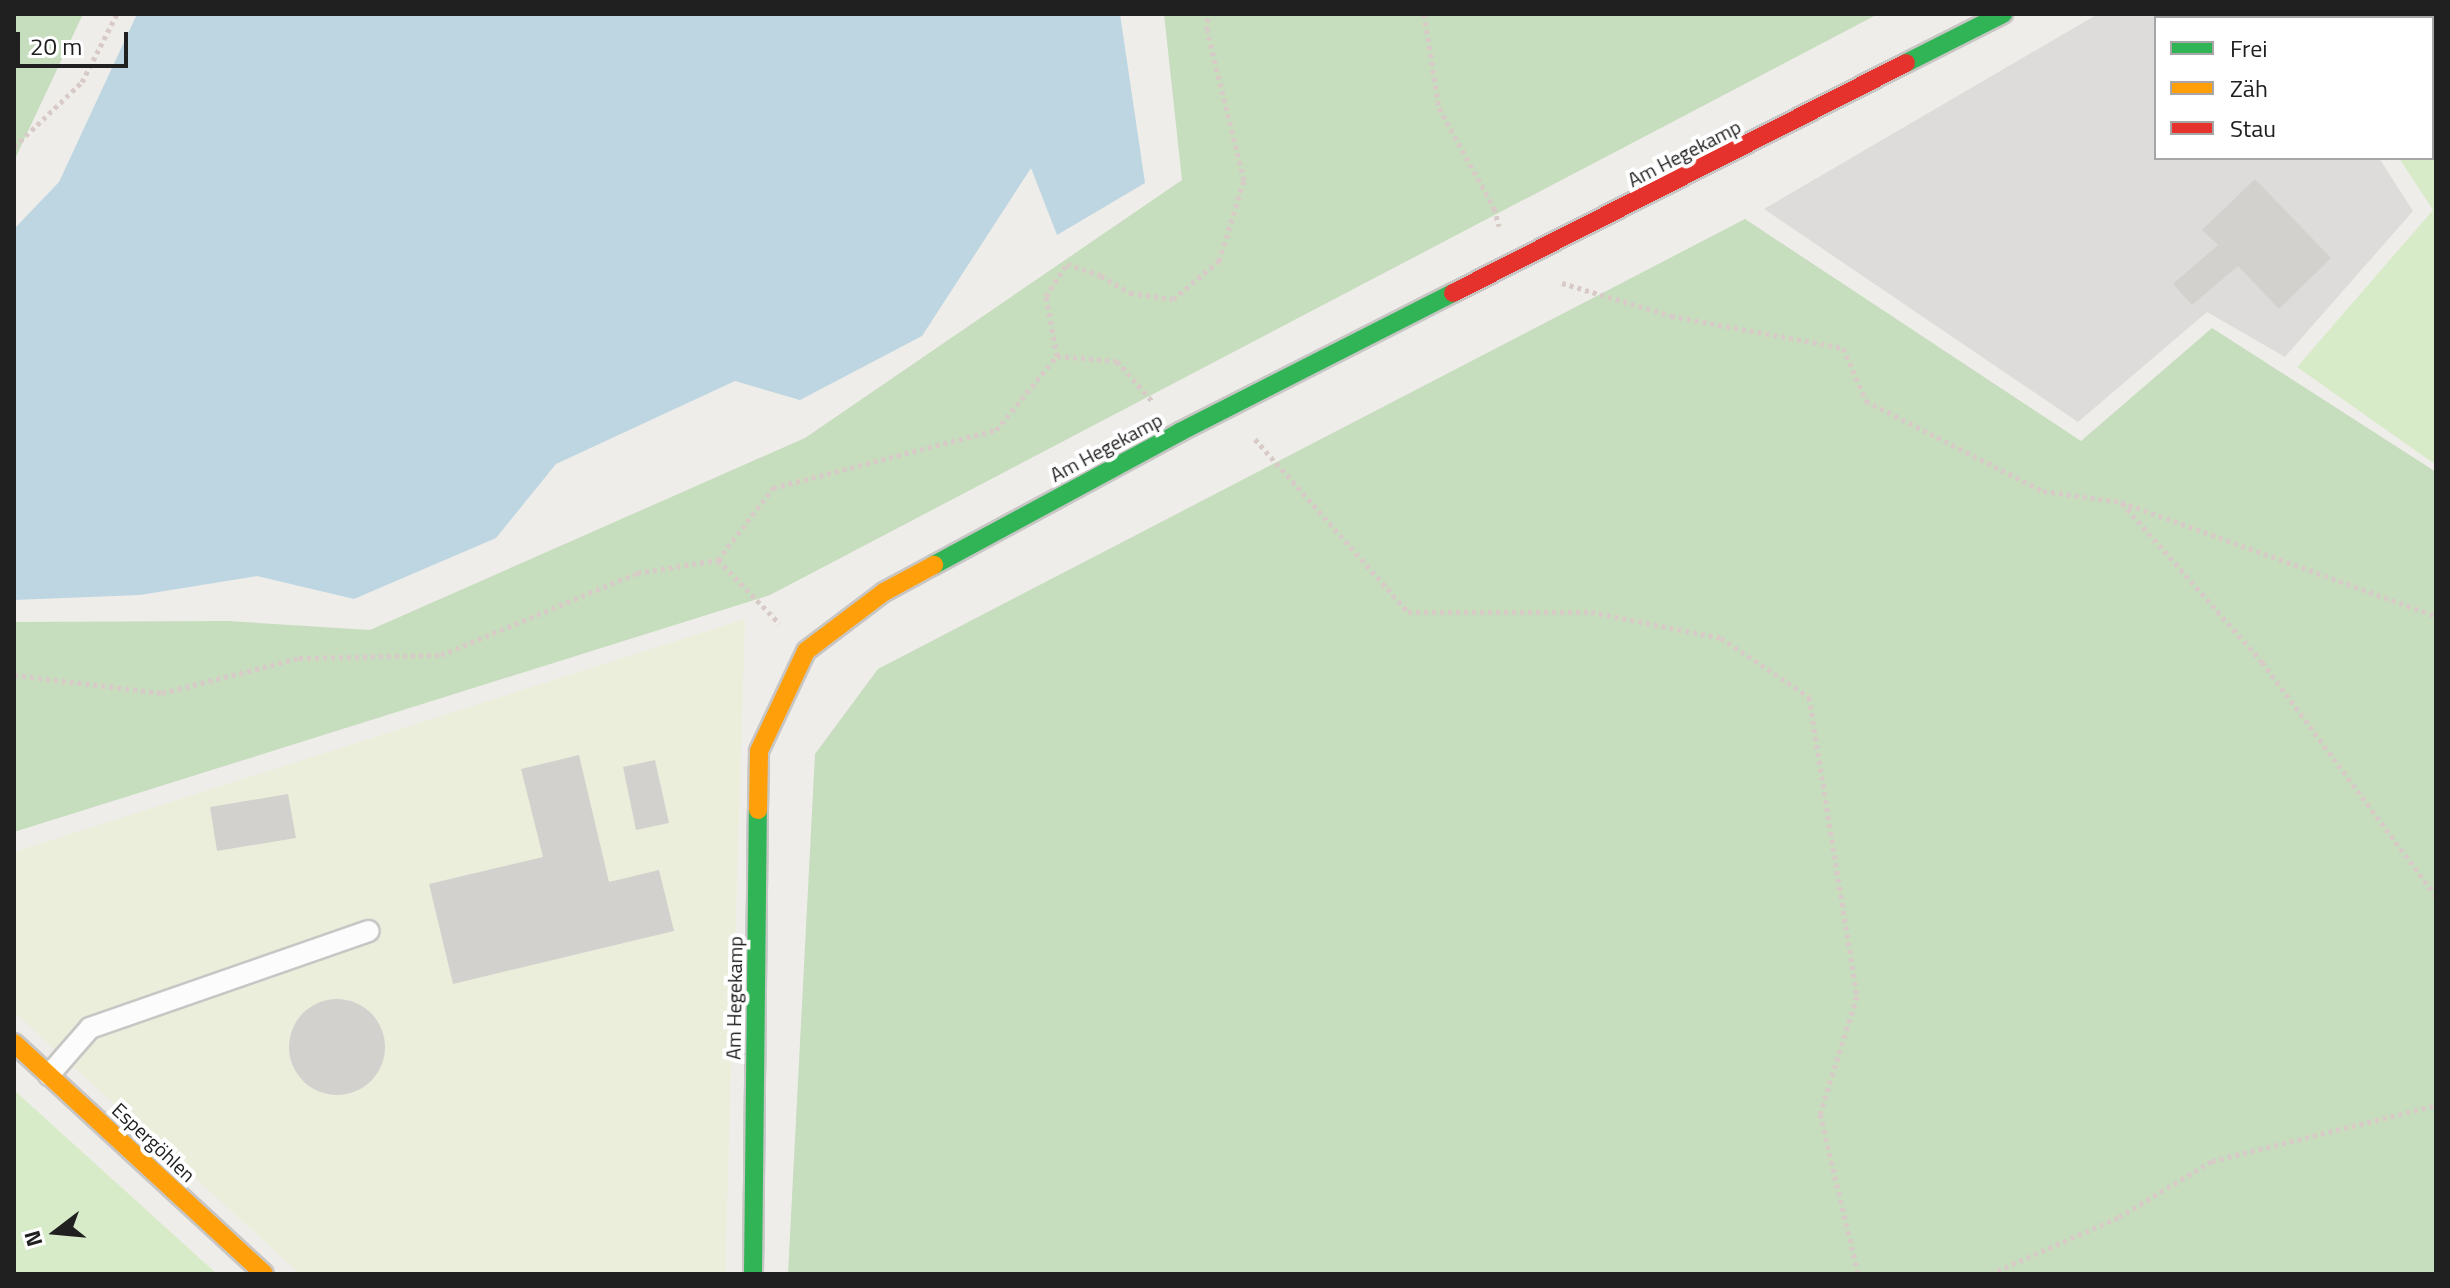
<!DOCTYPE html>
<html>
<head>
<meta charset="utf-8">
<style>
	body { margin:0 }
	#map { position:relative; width:2450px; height:1288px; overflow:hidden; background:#efede9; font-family:"Titillium Web",sans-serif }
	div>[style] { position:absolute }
	.residential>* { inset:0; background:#dedcda }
	.farmland>* { inset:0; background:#eceedc }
	.grass>* { inset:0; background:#d8ebc8 }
	.forest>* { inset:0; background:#c6ddbe }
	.water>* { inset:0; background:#bdd6e1 }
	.building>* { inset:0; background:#d3d1ce }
	.round { border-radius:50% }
	.path>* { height:5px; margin-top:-2.5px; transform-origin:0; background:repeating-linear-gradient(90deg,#d8cbc7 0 4px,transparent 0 8px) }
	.roads { filter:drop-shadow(2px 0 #c7c6c5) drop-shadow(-2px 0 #c7c6c5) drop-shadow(0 2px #c7c6c5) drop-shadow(0 -2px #c7c6c5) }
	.lane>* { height:20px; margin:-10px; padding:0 10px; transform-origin:10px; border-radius:10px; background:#fdfcfc }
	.fast>* { height:18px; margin:-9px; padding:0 9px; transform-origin:9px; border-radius:9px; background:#30b455 }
	.slow>* { height:18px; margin:-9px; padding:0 9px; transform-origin:9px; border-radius:9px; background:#ff9f0a }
	.jam>* { height:18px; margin:-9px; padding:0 9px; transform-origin:9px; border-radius:9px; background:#e5322d }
	span { translate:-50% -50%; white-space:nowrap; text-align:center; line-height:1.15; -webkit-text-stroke:8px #fff; paint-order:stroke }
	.street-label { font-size:20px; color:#202020 }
	.frame { position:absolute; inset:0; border:16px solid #202020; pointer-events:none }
	.legend { position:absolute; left:2154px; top:16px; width:280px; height:144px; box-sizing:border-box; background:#fff; border:2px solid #a6a6a6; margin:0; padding:10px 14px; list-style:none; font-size:24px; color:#202020 }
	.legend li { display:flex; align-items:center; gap:16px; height:40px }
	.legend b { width:40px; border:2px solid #a6a6a6 }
	.north { position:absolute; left:16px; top:1192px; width:80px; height:80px; -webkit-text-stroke:6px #fff; paint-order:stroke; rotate:254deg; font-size:22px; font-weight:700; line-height:32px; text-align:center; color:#202020 }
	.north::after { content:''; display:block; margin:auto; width:28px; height:36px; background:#202020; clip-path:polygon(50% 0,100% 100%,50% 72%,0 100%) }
	.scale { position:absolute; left:16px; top:32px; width:112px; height:36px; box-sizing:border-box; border:4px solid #202020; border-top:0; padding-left:10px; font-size:24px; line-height:28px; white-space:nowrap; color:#202020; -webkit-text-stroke:6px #fff; paint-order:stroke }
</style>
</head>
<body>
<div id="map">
	<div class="residential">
		<i style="clip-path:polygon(2098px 14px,2286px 14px,2288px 18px,2156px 18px,2156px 158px,2379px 158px,2413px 211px,2285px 357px,2207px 312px,2078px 422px,1764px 209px)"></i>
		<i style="clip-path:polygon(2309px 14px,2436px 14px,2436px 78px,2432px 77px,2432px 18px,2312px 18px)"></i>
	</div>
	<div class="farmland">
		<i style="clip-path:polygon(745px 619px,725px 1274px,300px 1274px,14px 1012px,14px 852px)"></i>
	</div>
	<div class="grass">
		<i style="clip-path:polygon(2432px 95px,2436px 97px,2436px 465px,2297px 367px,2433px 210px,2399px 158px,2432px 158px)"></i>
		<i style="clip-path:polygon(14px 1090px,217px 1274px,14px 1274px)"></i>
	</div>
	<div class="forest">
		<i style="clip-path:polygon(14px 14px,83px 14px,14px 161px)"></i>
		<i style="clip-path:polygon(1164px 14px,1878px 14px,770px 595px,14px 832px,14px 622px,228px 621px,370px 630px,805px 438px,1182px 180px)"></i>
		<i style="clip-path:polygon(1745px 219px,2081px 441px,2212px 328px,2436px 472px,2436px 1274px,788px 1274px,815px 754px,878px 669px)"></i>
	</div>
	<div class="water">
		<i style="clip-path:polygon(137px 14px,1120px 14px,1145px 183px,1057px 235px,1031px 168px,922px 336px,800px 400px,735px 381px,556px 464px,496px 538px,354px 599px,257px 576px,140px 595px,14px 600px,14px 229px,59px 182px)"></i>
	</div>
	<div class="building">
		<i style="clip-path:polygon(2255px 179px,2331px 258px,2279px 309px,2238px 266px,2192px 305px,2173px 284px,2218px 245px,2202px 230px)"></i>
		<i style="clip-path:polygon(579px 755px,609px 882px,659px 870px,674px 931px,453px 984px,429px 884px,543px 857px,521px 769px)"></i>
		<i style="clip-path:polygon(655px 760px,669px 823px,636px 830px,623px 767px)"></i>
		<i style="clip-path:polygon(288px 794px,296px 838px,217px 851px,210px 807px)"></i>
		<i class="round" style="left:289px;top:999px;width:96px;height:96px"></i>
	</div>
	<div class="path">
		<i style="left:1424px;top:14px;width:95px;rotate:80.9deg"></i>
		<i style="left:1439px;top:108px;width:114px;rotate:61.2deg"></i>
		<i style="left:1494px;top:208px;width:19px;rotate:74deg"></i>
		<i style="left:14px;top:147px;width:94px;rotate:-43.7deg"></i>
		<i style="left:82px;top:82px;width:76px;rotate:-62.8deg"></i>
		<i style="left:1562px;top:283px;width:114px;rotate:16.8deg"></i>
		<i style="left:1671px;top:316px;width:175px;rotate:10.5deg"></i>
		<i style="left:1843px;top:348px;width:58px;rotate:66.5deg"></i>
		<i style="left:1866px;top:401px;width:199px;rotate:27deg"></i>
		<i style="left:2043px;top:491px;width:79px;rotate:8deg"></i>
		<i style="left:2121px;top:502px;width:335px;rotate:19.9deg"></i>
		<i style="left:1057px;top:356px;width:60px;rotate:4.8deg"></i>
		<i style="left:1117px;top:361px;width:55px;rotate:48.7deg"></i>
		<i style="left:1255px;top:439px;width:231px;rotate:48.5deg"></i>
		<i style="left:1408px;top:612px;width:183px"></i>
		<i style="left:1591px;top:612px;width:133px;rotate:11.3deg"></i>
		<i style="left:1721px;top:638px;width:106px;rotate:33.8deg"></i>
		<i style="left:1809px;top:697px;width:303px;rotate:80.9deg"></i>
		<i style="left:1857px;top:996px;width:124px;rotate:107.4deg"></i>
		<i style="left:1820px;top:1114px;width:164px;rotate:76.6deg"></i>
		<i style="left:2122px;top:503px;width:212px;rotate:48.6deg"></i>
		<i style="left:2262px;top:662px;width:292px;rotate:53.4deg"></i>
		<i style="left:718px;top:560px;width:88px;rotate:45.9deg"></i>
		<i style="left:14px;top:675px;width:149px;rotate:6.9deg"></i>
		<i style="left:162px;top:693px;width:141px;rotate:-14.3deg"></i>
		<i style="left:299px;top:658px;width:142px;rotate:-1.2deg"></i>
		<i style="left:441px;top:655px;width:212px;rotate:-22.7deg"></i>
		<i style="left:637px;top:573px;width:82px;rotate:-9.1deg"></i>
		<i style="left:718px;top:560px;width:91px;rotate:-52.6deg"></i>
		<i style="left:773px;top:488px;width:230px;rotate:-14.6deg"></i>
		<i style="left:996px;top:430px;width:96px;rotate:-50.5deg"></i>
		<i style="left:1057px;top:356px;width:61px;rotate:-100.4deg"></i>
		<i style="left:1046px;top:296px;width:38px;rotate:-57deg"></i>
		<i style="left:1067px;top:264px;width:36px;rotate:19deg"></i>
		<i style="left:1101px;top:276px;width:34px;rotate:30deg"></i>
		<i style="left:1130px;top:293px;width:43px;rotate:7.9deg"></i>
		<i style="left:1173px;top:299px;width:60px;rotate:-39.6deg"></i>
		<i style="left:1219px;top:261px;width:85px;rotate:-72.8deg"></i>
		<i style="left:1244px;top:180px;width:154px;rotate:-103.9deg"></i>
		<i style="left:1207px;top:30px;width:16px;rotate:-86deg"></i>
		<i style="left:1990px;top:1274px;width:141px;rotate:-23.8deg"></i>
		<i style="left:2119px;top:1217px;width:109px;rotate:-31.1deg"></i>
		<i style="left:2212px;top:1161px;width:231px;rotate:-14deg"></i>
	</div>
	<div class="roads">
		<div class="lane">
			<i style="left:49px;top:1075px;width:62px;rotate:-48.9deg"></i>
			<i style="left:90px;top:1028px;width:295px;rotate:-19.2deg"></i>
		</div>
		<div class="fast">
			<i style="left:1906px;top:63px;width:109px;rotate:-26.8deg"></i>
			<i style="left:934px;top:565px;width:280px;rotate:-28.4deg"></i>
			<i style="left:1180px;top:432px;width:306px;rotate:-27deg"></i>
			<i style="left:753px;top:1274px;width:464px;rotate:-89.4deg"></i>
		</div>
		<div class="slow">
			<i style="left:758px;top:810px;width:59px;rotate:-89deg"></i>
			<i style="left:759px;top:751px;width:110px;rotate:-64.8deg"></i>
			<i style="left:806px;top:651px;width:98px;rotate:-37.1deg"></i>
			<i style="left:884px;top:592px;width:57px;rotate:-28.4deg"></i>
			<i style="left:14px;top:1043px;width:340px;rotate:42.7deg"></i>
		</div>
		<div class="jam">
			<i style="left:1453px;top:293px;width:508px;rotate:-26.92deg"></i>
		</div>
	</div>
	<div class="street-label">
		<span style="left:1684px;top:153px;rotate:-27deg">Am Hegekamp</span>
		<span style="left:1106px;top:447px;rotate:-28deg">Am Hegekamp</span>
		<span style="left:734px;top:998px;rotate:-89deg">Am Hegekamp</span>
		<span style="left:154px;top:1142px;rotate:43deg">Espergöhlen</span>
	</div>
	<div class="frame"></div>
	<ul class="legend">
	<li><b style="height:10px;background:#30b455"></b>Frei</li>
	<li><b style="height:10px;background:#ff9f0a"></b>Zäh</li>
	<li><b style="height:10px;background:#e5322d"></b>Stau</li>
	</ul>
	<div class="north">N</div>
	<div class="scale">20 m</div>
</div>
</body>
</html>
